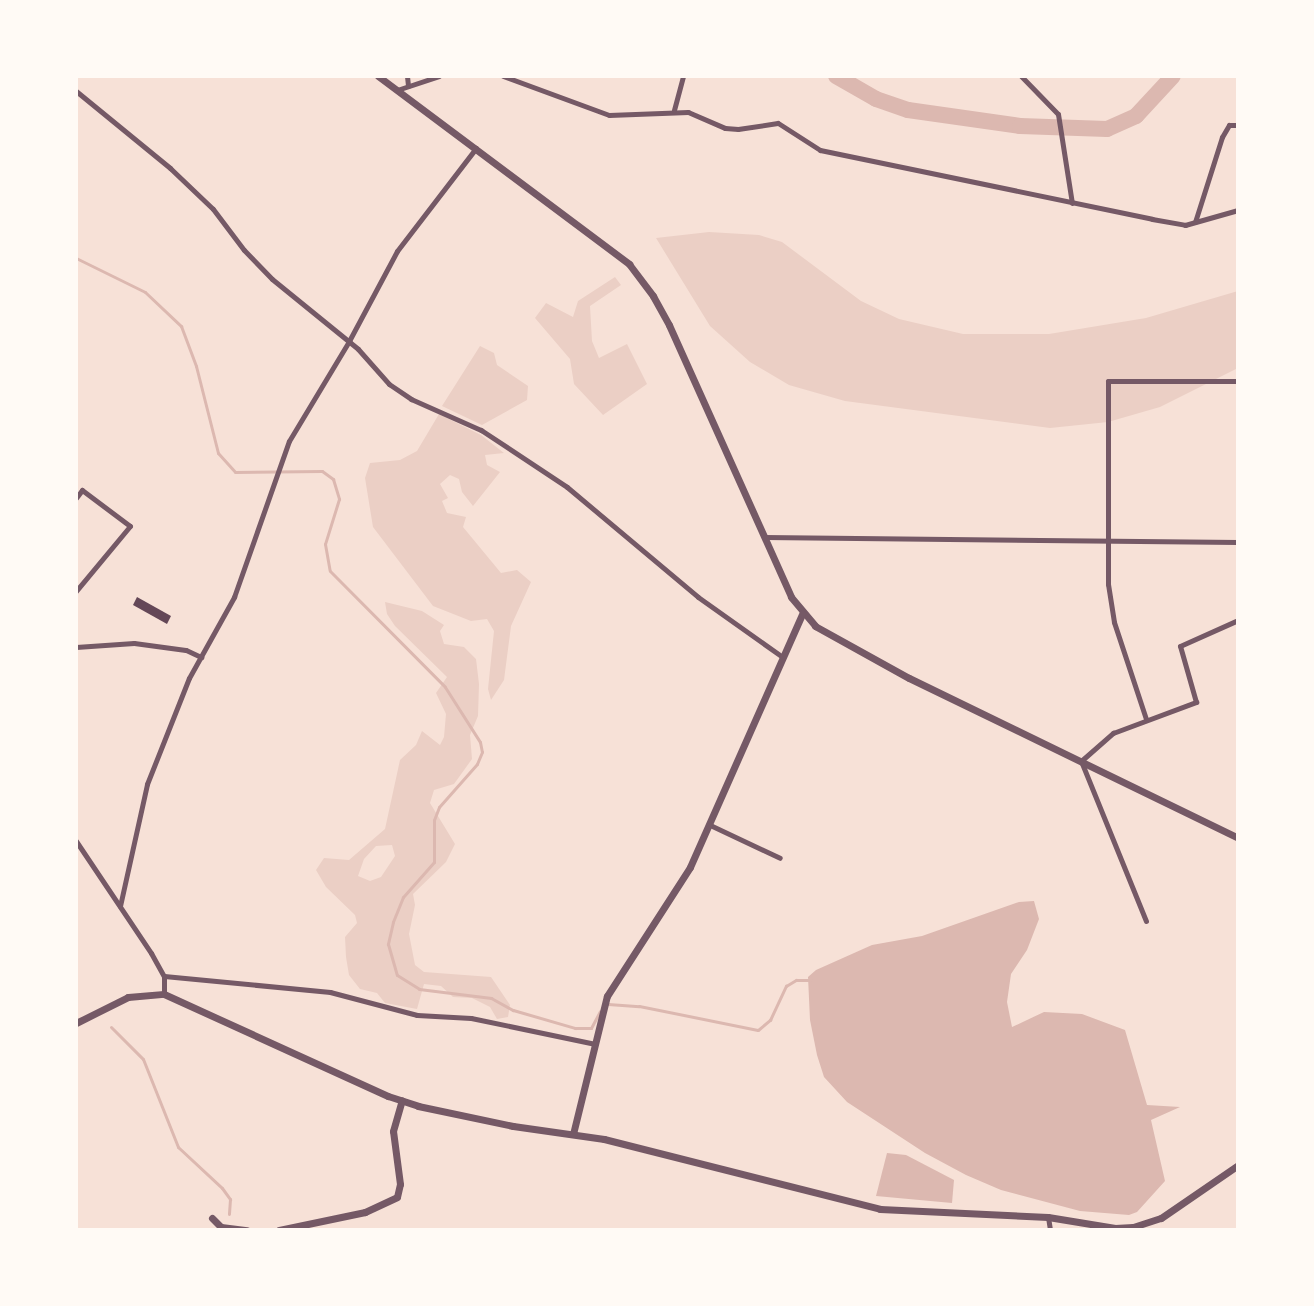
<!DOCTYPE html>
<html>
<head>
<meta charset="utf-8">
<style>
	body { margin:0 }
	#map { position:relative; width:1314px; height:1306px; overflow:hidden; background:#f7e1d7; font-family:Literata,serif }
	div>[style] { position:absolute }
	.green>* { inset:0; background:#ebcfc5 }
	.water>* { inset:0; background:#dcb8b0 }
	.stream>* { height:3px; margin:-1.5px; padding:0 1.5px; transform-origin:1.5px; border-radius:1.5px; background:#dcb8b0 }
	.river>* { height:16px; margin:-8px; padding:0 8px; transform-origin:8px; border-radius:8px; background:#dcb8b0 }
	.building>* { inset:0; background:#644757 }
	.minor>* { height:5px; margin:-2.5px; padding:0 2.5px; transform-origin:2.5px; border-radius:2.5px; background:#755966 }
	.tertiary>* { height:7px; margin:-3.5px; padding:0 3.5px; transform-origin:3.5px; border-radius:3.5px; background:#755966 }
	span { translate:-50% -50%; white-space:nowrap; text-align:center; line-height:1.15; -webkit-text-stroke:6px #fffaf5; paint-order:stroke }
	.frame { position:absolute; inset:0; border:78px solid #fffaf5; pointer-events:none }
</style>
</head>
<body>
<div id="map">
	<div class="green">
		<i style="clip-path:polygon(709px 232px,759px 235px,782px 242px,861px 301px,899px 319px,963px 334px,1049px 334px,1146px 318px,1238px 291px,1238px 368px,1160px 407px,1108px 422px,1050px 428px,845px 401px,789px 385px,750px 362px,710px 326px,656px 238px)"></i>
		<i style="clip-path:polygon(615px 277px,621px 285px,590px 306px,592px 341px,599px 358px,627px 344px,647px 384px,603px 415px,574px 384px,570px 359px,535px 318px,546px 303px,573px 317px,578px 301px)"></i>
		<i style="clip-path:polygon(480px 346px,494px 353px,497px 365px,528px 386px,527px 400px,482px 425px,442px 406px)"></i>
		<i style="clip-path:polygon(439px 414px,481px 435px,504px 453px,485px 455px,487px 465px,500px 472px,473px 506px,462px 492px,459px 479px,450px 475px,440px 484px,448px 498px,442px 501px,447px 513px,466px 517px,463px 527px,501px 573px,517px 570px,531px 582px,511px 626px,504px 680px,491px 700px,488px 689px,494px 631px,487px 619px,471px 621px,433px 606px,373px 527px,365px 478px,370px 463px,400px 460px,417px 451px)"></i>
		<i style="clip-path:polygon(evenodd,385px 602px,422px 611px,444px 625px,440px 631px,444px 644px,464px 647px,476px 659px,479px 684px,478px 716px,470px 735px,472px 759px,454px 784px,434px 790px,430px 803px,455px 844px,446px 862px,413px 894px,415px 905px,409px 934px,415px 965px,424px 972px,491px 977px,510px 1005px,508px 1017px,497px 1019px,490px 1007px,472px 998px,453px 997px,441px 986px,424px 984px,417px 1009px,385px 1003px,377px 993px,360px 989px,349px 975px,346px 957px,345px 937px,357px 923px,355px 915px,326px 887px,316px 870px,324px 858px,349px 860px,385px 829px,400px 760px,416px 745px,422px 731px,440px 745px,444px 737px,446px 714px,436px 693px,447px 677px,395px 626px,387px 614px,385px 602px,392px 845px,395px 856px,381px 877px,370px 881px,358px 876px,364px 859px,376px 846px,392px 845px)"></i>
	</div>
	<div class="water">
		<i style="clip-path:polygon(1034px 901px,1039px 919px,1027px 950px,1011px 974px,1007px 1002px,1012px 1027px,1044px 1012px,1082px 1014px,1125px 1030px,1147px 1105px,1180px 1107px,1151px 1120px,1165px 1181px,1137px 1212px,1129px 1215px,1080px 1211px,1001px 1190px,966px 1175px,925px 1153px,847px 1102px,824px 1077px,817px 1055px,810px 1020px,808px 977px,816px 970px,872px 945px,922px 936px,1019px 902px)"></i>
		<i style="clip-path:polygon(887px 1153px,906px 1155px,954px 1180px,952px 1203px,876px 1196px)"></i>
	</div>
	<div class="stream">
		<i style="left:76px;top:258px;width:77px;rotate:26.2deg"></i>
		<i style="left:145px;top:292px;width:50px;rotate:43.4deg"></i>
		<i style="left:181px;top:326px;width:43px;rotate:69.4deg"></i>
		<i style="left:196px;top:366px;width:90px;rotate:75.8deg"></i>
		<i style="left:218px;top:453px;width:25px;rotate:48deg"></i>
		<i style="left:235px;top:472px;width:87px;rotate:-0.7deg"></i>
		<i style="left:322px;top:471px;width:14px;rotate:36deg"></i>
		<i style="left:333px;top:479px;width:21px;rotate:73deg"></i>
		<i style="left:339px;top:499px;width:47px;rotate:107.3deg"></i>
		<i style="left:325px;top:544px;width:27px;rotate:80deg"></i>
		<i style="left:330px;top:571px;width:163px;rotate:45.2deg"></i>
		<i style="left:445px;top:687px;width:65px;rotate:57.5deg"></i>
		<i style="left:480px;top:742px;width:10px;rotate:79deg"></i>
		<i style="left:482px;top:752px;width:13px;rotate:113deg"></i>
		<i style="left:477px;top:764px;width:57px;rotate:131.5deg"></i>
		<i style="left:439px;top:807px;width:14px;rotate:111deg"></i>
		<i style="left:434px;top:820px;width:42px;rotate:90deg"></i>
		<i style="left:434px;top:862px;width:47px;rotate:131.5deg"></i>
		<i style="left:403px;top:897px;width:27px;rotate:112deg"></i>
		<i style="left:393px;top:922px;width:23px;rotate:103deg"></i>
		<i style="left:388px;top:944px;width:32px;rotate:74deg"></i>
		<i style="left:397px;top:975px;width:26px;rotate:32deg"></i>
		<i style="left:419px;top:989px;width:73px;rotate:7.1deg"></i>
		<i style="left:491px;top:998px;width:25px;rotate:29deg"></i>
		<i style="left:513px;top:1010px;width:65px;rotate:16.2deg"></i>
		<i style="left:575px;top:1028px;width:16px"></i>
		<i style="left:591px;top:1028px;width:19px;rotate:-62deg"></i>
		<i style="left:608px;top:1004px;width:31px;rotate:4deg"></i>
		<i style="left:639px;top:1006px;width:121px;rotate:11.4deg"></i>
		<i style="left:758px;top:1030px;width:16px;rotate:-40deg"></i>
		<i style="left:770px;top:1020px;width:38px;rotate:-65deg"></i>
		<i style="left:786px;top:986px;width:12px;rotate:-31deg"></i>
		<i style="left:796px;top:980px;width:15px"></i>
		<i style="left:111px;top:1027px;width:45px;rotate:45deg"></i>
		<i style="left:143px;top:1059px;width:95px;rotate:68.3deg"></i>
		<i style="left:178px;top:1147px;width:60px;rotate:43deg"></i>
		<i style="left:222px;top:1188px;width:14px;rotate:54deg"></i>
		<i style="left:230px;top:1199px;width:15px;rotate:94deg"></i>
	</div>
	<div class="river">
		<i style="left:836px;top:76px;width:46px;rotate:29.9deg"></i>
		<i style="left:876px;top:99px;width:34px;rotate:19deg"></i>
		<i style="left:908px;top:110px;width:113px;rotate:8.1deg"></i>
		<i style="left:1020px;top:126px;width:87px;rotate:2deg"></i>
		<i style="left:1107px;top:129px;width:32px;rotate:-24deg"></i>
		<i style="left:1136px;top:116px;width:54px;rotate:-47.2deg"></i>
	</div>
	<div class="building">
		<i style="clip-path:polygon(137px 597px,171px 616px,167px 624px,133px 605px)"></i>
	</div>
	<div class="minor">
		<i style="left:407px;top:76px;width:10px;rotate:84deg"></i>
		<i style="left:503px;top:76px;width:113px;rotate:20.2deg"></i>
		<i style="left:609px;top:115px;width:79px;rotate:-2.2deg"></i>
		<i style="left:688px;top:112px;width:40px;rotate:23.4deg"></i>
		<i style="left:725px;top:128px;width:13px;rotate:4deg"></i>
		<i style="left:738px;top:129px;width:40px;rotate:-8.5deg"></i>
		<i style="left:778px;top:123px;width:50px;rotate:32.7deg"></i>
		<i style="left:820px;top:150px;width:339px;rotate:11.7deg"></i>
		<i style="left:1152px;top:219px;width:34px;rotate:10deg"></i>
		<i style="left:1185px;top:225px;width:55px;rotate:-15.8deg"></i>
		<i style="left:1021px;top:76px;width:53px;rotate:45.8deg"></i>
		<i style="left:1058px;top:114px;width:90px;rotate:81.1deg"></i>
		<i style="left:397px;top:90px;width:44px;rotate:-18.4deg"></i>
		<i style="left:76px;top:91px;width:122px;rotate:39.3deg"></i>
		<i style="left:170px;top:168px;width:59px;rotate:43.6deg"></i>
		<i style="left:213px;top:209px;width:51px;rotate:52.9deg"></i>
		<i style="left:244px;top:250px;width:40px;rotate:46deg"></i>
		<i style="left:272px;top:279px;width:111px;rotate:39.1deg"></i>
		<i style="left:358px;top:349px;width:47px;rotate:48.5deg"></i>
		<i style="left:389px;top:384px;width:27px;rotate:34deg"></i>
		<i style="left:411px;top:399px;width:77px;rotate:23.9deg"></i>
		<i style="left:481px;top:430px;width:103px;rotate:33.5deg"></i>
		<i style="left:567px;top:487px;width:171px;rotate:40deg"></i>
		<i style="left:698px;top:597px;width:102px;rotate:35.4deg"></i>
		<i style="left:674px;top:110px;width:35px;rotate:-75deg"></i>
		<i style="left:1195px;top:222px;width:89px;rotate:-72.4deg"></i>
		<i style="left:1222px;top:137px;width:14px;rotate:-60deg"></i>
		<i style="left:1229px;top:125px;width:9px"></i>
		<i style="left:76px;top:498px;width:10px;rotate:-53deg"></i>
		<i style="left:82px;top:490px;width:60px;rotate:36.9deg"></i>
		<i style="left:130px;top:526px;width:85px;rotate:129.7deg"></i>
		<i style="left:764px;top:537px;width:474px;rotate:0.6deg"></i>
		<i style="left:76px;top:647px;width:58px;rotate:-3.9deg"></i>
		<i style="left:134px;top:643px;width:52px;rotate:7.7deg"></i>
		<i style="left:186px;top:650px;width:17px;rotate:25deg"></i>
		<i style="left:1146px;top:719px;width:102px;rotate:-108.3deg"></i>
		<i style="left:1114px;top:622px;width:38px;rotate:-99deg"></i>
		<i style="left:1108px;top:584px;width:203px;rotate:-90deg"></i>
		<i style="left:1108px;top:381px;width:130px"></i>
		<i style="left:710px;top:825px;width:77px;rotate:25.2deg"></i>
		<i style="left:76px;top:841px;width:135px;rotate:56.2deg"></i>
		<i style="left:151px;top:953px;width:26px;rotate:61deg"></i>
		<i style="left:164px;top:976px;width:18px;rotate:90deg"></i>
		<i style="left:120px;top:906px;width:125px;rotate:-77.5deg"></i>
		<i style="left:147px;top:784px;width:114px;rotate:-68.4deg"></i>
		<i style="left:189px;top:678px;width:93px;rotate:-60.9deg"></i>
		<i style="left:234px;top:597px;width:165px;rotate:-70.6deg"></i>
		<i style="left:289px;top:441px;width:117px;rotate:-59deg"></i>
		<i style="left:349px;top:341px;width:102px;rotate:-61.9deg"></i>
		<i style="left:397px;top:251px;width:130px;rotate:-52.5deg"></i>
		<i style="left:1146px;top:921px;width:173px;rotate:-112.1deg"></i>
		<i style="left:1081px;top:761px;width:43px;rotate:-41.2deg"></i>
		<i style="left:1113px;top:733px;width:89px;rotate:-20.5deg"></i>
		<i style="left:1196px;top:702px;width:58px;rotate:-105.9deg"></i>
		<i style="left:1180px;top:646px;width:64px;rotate:-24.1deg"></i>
		<i style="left:164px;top:976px;width:167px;rotate:5.5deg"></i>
		<i style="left:330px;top:992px;width:90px;rotate:14.8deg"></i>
		<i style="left:417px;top:1015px;width:54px;rotate:3.2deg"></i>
		<i style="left:471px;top:1018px;width:127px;rotate:11.8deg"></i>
		<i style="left:1048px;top:1217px;width:13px;rotate:81deg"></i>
	</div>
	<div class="tertiary">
		<i style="left:378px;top:76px;width:314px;rotate:36.8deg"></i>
		<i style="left:629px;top:264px;width:40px;rotate:53deg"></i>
		<i style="left:653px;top:296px;width:33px;rotate:61deg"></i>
		<i style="left:669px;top:325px;width:298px;rotate:65.8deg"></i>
		<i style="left:791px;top:597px;width:38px;rotate:50deg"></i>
		<i style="left:815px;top:626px;width:107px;rotate:29deg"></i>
		<i style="left:909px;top:678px;width:366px;rotate:25.9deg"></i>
		<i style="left:76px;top:1023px;width:58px;rotate:-26.6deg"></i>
		<i style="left:128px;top:997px;width:36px;rotate:-5deg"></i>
		<i style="left:164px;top:994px;width:246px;rotate:24.5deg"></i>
		<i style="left:388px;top:1096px;width:32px;rotate:18deg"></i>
		<i style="left:418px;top:1106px;width:97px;rotate:11.9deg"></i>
		<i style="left:513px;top:1126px;width:92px;rotate:8.1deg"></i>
		<i style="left:604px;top:1139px;width:285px;rotate:14.2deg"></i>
		<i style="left:880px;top:1209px;width:168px;rotate:2.7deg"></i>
		<i style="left:1048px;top:1217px;width:68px;rotate:9.3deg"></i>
		<i style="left:1115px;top:1228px;width:18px;rotate:-3deg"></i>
		<i style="left:1133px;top:1227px;width:29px;rotate:-18deg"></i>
		<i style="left:1161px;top:1218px;width:93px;rotate:-34.5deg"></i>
		<i style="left:573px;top:1134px;width:142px;rotate:-76.2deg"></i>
		<i style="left:607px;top:996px;width:153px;rotate:-57.2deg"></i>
		<i style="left:690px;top:867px;width:277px;rotate:-66.1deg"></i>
		<i style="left:212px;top:1218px;width:13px;rotate:45deg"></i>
		<i style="left:221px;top:1227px;width:26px;rotate:7deg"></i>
		<i style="left:279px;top:1230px;width:88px;rotate:-11.8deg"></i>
		<i style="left:365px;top:1212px;width:35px;rotate:-25deg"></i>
		<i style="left:397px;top:1197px;width:13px;rotate:-77deg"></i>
		<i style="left:400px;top:1184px;width:53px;rotate:-97.5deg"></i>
		<i style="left:393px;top:1131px;width:32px;rotate:-74deg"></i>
	</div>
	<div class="frame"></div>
</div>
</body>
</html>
